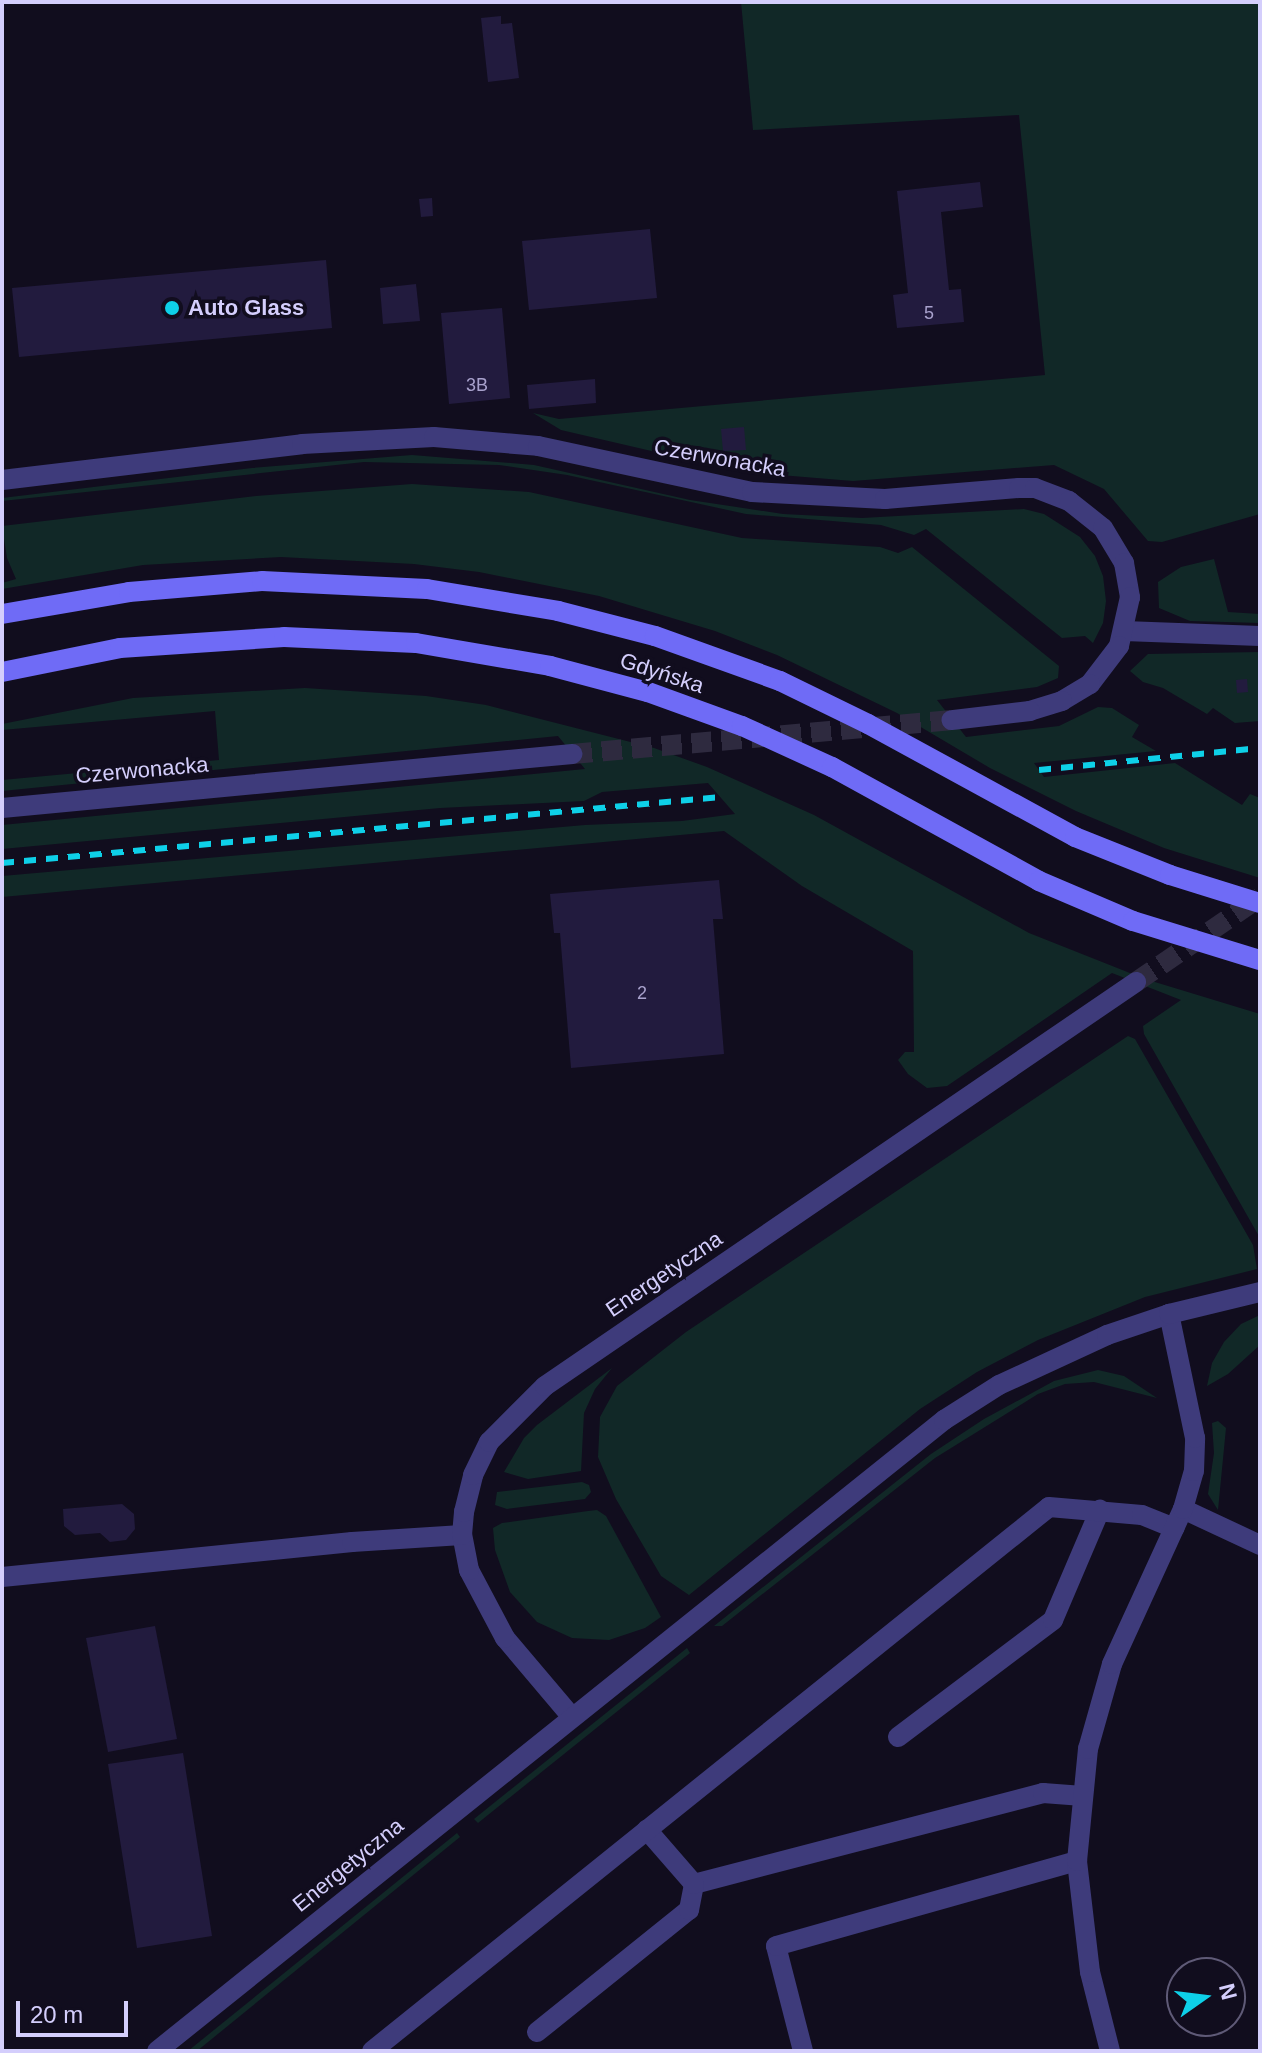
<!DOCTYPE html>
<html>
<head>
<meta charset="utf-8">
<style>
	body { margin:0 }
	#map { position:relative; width:1262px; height:2053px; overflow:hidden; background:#110d1e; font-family:Helvetica,sans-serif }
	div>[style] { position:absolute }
	.green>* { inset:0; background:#112827 }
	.building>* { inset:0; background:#221b3e }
	.street-tunnel>* { height:20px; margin-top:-10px; transform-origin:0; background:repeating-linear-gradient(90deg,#2e2a3f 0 20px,transparent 0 30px) }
	.lane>* { height:20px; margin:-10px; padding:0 10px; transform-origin:10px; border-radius:10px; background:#3e3b7b }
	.street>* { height:20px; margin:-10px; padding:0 10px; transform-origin:10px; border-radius:10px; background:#3e3b7b }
	.secondary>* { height:20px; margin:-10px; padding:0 10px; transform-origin:10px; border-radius:10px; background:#6f6bf6 }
	.rail>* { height:6px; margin-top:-3px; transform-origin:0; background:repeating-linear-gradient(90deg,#0ed0e8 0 12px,transparent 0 22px) }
	.dots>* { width:22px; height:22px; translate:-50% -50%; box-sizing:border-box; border:4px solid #110d1e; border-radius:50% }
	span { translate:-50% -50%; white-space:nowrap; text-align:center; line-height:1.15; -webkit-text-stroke:7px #110d1e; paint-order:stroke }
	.number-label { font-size:18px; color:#a8a1cc }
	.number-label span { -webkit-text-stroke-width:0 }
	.poi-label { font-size:22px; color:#d4cefc; font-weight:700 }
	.left { translate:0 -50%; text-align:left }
	.street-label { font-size:22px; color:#d4cefc }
	.frame { position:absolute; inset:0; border:4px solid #d4cefc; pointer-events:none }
	.north { position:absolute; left:1166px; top:1957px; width:80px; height:80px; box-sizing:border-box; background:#110d1e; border:2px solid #5f5a77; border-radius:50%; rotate:76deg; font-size:22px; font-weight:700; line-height:32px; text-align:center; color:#d4cefc }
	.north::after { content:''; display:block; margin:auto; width:28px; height:36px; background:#0ed0e8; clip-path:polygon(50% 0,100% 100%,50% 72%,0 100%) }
	.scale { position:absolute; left:16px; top:2001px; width:112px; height:36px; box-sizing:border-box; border:4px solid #d4cefc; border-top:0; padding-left:10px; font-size:24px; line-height:28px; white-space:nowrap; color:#d4cefc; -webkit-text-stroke:6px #110d1e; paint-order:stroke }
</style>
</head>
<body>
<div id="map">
	<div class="green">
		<i style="clip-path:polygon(741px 2px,1260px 2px,1260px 514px,1162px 542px,1148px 541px,1104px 489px,1054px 465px,853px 481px,742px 472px,561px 430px,533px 413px,559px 419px,1045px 375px,1019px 115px,753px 130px)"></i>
		<i style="clip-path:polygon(412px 455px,534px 465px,690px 500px,783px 514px,862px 518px,1024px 509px,1044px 514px,1080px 537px,1095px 556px,1103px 576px,1106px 601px,1103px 623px,1093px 643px,1085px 636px,1062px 638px,926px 529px,914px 535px,881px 525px,746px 514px,567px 475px,499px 465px,364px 462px,2px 501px,2px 498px,252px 468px)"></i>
		<i style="clip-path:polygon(412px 484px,529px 492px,742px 538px,880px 547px,898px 553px,912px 547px,1059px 666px,1058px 678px,1037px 687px,937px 700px,966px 737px,1059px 726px,1098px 707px,1112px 708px,1139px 725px,1132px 737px,1156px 751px,1034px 763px,1044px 777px,1175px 763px,1242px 805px,1250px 794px,1260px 798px,1260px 878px,1164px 848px,1076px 811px,990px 768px,897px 713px,777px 655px,715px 631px,599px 596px,479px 572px,414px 564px,281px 557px,143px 565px,2px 589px,2px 583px,16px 579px,7px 558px,2px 526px,256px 496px)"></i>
		<i style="clip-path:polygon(1214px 559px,1228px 612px,1260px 614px,1260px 623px,1190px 621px,1159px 608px,1158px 582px,1181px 567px)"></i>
		<i style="clip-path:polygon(1260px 652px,1260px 721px,1235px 723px,1213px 708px,1207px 714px,1163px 688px,1143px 682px,1130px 671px,1148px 654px)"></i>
		<i style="clip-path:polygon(305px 688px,426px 696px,486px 705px,654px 748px,707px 767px,814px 815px,1029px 933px,1145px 979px,1260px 1014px,1260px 1238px,1144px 1034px,1143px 1026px,1181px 1000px,1112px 973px,947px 1086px,927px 1088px,908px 1074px,898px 1060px,905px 1052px,914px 1052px,913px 951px,802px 886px,724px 831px,2px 897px,2px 876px,585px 825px,682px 821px,735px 814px,708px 783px,602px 792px,584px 801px,440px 808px,2px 849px,2px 825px,585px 769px,558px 736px,2px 791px,2px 780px,219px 760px,215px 711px,2px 730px,2px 724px,133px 698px)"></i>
		<i style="clip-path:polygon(1128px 1036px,1135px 1039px,1253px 1245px,1257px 1269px,1145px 1297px,1038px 1340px,977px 1372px,920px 1409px,689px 1595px,661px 1576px,616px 1499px,598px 1457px,600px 1417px,617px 1386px,686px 1332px)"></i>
		<i style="clip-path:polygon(1260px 1315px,1260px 1345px,1228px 1374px,1207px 1386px,1212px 1363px,1224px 1342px,1241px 1324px)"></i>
		<i style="clip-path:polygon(612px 1368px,595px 1389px,584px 1413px,581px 1471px,528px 1479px,504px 1472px,524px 1438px,537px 1425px)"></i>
		<i style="clip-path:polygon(1098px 1370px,1124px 1376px,1157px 1398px,1094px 1382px,1065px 1384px,1038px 1394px,935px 1458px,722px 1626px,714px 1626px,931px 1454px,984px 1419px,1054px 1381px)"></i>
		<i style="clip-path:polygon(1218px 1421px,1226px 1428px,1218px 1510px,1208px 1494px,1214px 1453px,1212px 1423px)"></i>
		<i style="clip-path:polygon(582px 1482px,589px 1485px,591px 1492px,585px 1499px,507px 1509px,495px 1505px,497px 1492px)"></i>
		<i style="clip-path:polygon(588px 1511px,597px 1510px,606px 1516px,661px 1617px,645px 1628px,609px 1640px,572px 1638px,537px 1622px,510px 1592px,495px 1550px,493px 1528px,502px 1523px)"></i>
		<i style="clip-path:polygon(687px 1648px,690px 1653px,478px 1823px,474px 1819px)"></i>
		<i style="clip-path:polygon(457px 1833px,460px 1837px,197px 2051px,188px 2051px)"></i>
	</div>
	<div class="building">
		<i style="clip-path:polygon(501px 16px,501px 24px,512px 23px,519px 78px,488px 82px,481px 18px)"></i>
		<i style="clip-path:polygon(980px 182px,983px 207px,941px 212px,949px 290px,961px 289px,964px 322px,897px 328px,893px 295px,908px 293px,897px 191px)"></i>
		<i style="clip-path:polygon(432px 198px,433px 216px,421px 217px,419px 199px)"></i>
		<i style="clip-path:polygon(650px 229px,657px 298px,529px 310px,522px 241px)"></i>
		<i style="clip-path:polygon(326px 260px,332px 328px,19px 357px,12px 288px)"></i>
		<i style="clip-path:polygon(416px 284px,420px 321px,383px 324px,380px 288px)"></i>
		<i style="clip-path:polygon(502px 308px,510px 398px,449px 404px,441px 313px)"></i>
		<i style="clip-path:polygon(595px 379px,596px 403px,529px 409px,527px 385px)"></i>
		<i style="clip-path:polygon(744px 427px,746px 450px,723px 451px,721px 429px)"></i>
		<i style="clip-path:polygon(1247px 679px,1248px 692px,1237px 693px,1236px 680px)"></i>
		<i style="clip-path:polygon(719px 880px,723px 919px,713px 919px,724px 1054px,571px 1068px,560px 933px,554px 933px,550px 894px)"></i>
		<i style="clip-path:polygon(122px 1504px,134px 1514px,135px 1529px,126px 1540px,110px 1542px,100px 1533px,75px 1535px,64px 1526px,63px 1509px)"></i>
		<i style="clip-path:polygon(155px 1626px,177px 1739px,108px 1752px,86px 1638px)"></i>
		<i style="clip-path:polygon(183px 1753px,212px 1936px,137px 1948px,108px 1764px)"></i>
	</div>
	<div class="street-tunnel">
		<i style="left:572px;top:754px;width:382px;rotate:-5.1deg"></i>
		<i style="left:1136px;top:982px;width:150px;rotate:-34.4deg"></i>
	</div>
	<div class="lane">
		<i style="left:1124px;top:631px;width:136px;rotate:2.1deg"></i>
		<i style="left:1183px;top:1509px;width:85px;rotate:25.1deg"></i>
		<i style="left:2px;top:1577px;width:352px;rotate:-5.7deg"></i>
		<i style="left:352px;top:1542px;width:110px;rotate:-3.6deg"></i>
		<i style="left:898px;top:1737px;width:194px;rotate:-37deg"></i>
		<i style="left:1053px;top:1620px;width:120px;rotate:-66.9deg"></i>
		<i style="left:694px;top:1884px;width:361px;rotate:-14.6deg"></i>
		<i style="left:1043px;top:1793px;width:40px;rotate:4.3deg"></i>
		<i style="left:537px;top:2032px;width:195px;rotate:-38.8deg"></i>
		<i style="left:689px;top:1910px;width:26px;rotate:-79deg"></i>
		<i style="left:694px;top:1884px;width:72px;rotate:-131deg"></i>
		<i style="left:372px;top:2051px;width:868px;rotate:-38.78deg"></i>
		<i style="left:1049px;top:1507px;width:93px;rotate:4.9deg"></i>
		<i style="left:1142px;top:1515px;width:35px;rotate:22deg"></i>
		<i style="left:803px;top:2051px;width:108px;rotate:-104.4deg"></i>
		<i style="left:776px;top:1946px;width:313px;rotate:-15.8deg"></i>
		<i style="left:1110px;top:2051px;width:81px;rotate:-104.2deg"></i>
		<i style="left:1090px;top:1972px;width:112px;rotate:-96.7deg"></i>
		<i style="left:1077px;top:1861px;width:113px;rotate:-84.4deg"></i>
		<i style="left:1088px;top:1749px;width:88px;rotate:-74.2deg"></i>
		<i style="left:1112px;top:1664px;width:170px;rotate:-65.4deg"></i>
		<i style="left:1183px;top:1509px;width:40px;rotate:-74deg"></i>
		<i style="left:1194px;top:1471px;width:33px;rotate:-88deg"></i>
		<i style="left:1195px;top:1438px;width:127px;rotate:-101.8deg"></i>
	</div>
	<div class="street">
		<i style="left:2px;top:480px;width:302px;rotate:-6.8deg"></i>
		<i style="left:302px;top:444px;width:132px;rotate:-3deg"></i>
		<i style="left:434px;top:437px;width:104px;rotate:4.9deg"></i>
		<i style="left:538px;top:446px;width:219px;rotate:12.1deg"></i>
		<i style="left:752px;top:492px;width:133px;rotate:3deg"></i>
		<i style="left:885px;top:499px;width:134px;rotate:-4.7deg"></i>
		<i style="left:1019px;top:488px;width:16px"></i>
		<i style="left:1035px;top:488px;width:36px;rotate:21deg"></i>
		<i style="left:1069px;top:501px;width:43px;rotate:38.5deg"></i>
		<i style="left:1103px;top:528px;width:41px;rotate:59deg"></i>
		<i style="left:1124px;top:563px;width:35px;rotate:80deg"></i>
		<i style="left:1130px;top:597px;width:50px;rotate:102.7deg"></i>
		<i style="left:1119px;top:646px;width:48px;rotate:127.3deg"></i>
		<i style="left:1090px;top:684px;width:33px;rotate:149deg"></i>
		<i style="left:1062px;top:701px;width:34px;rotate:163deg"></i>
		<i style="left:1030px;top:711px;width:79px;rotate:173.4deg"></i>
		<i style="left:2px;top:808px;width:573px;rotate:-5.41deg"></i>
		<i style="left:571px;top:1716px;width:102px;rotate:-130.2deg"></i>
		<i style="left:505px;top:1638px;width:77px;rotate:-117.9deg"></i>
		<i style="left:469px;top:1570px;width:36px;rotate:-101deg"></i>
		<i style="left:462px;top:1535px;width:23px;rotate:-85deg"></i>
		<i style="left:464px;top:1512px;width:38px;rotate:-76deg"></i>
		<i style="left:473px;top:1475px;width:37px;rotate:-64deg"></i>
		<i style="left:489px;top:1442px;width:79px;rotate:-45deg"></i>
		<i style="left:545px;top:1386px;width:716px;rotate:-34.36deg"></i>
		<i style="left:157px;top:2051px;width:1009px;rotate:-38.72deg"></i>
		<i style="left:944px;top:1420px;width:65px;rotate:-32.5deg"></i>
		<i style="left:999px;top:1385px;width:119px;rotate:-24.8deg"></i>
		<i style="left:1107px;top:1335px;width:65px;rotate:-18.7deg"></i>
		<i style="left:1169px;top:1314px;width:94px;rotate:-13.6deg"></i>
	</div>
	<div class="secondary">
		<i style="left:2px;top:614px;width:129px;rotate:-9.8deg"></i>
		<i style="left:129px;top:592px;width:133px;rotate:-4.7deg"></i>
		<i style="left:262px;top:581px;width:165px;rotate:2.8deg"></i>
		<i style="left:427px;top:589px;width:133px;rotate:9.5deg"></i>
		<i style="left:558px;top:611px;width:100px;rotate:14.5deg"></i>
		<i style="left:655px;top:636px;width:133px;rotate:19.8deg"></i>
		<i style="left:780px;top:681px;width:98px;rotate:26deg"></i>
		<i style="left:868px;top:724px;width:236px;rotate:28.6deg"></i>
		<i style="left:1075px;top:837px;width:102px;rotate:21.8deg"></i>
		<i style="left:1170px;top:875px;width:94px;rotate:17.3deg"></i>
		<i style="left:2px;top:672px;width:120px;rotate:-11.5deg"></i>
		<i style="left:120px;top:648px;width:164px;rotate:-3.8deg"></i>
		<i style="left:284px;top:637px;width:132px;rotate:2.6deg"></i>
		<i style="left:416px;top:643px;width:136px;rotate:9.7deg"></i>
		<i style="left:550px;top:666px;width:101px;rotate:14.9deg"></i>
		<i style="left:648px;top:692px;width:100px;rotate:19.9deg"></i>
		<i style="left:742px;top:726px;width:99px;rotate:24.5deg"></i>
		<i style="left:832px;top:767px;width:236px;rotate:28.8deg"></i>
		<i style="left:1039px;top:881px;width:102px;rotate:23.1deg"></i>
		<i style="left:1133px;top:921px;width:133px;rotate:17.1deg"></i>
	</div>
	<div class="rail">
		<i style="left:1039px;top:770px;width:222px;rotate:-5.7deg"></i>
		<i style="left:2px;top:863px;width:722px;rotate:-5.24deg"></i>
	</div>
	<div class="dots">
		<i style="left:172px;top:308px;background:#0ed0e8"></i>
	</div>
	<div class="number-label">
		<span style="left:929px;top:313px">5</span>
		<span style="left:477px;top:385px">3B</span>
		<span style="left:642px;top:993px">2</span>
	</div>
	<div class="poi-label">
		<span class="left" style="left:188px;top:308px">Auto Glass</span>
	</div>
	<div class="street-label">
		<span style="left:720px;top:458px;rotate:10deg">Czerwonacka</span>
		<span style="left:662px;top:673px;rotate:18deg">Gdyńska</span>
		<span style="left:142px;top:770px;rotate:-5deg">Czerwonacka</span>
		<span style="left:664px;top:1274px;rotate:-34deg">Energetyczna</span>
		<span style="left:348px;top:1865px;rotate:-39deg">Energetyczna</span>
	</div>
	<div class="frame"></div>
	<div class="north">N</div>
	<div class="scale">20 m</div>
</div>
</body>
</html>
